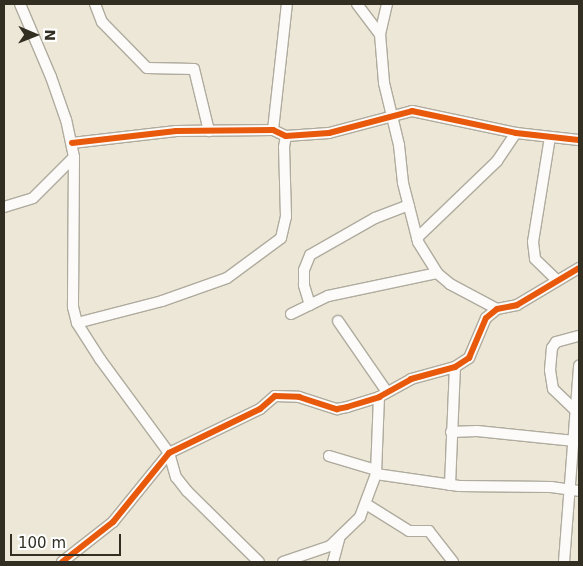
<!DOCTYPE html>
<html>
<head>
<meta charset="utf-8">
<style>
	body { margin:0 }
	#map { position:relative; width:583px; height:566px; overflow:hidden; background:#ece7d6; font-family:"DejaVu Sans",sans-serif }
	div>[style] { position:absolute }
	.roads { filter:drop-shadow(1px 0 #afab9e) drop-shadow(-1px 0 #afab9e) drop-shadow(0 1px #afab9e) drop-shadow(0 -1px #afab9e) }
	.minor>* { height:10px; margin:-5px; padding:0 5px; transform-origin:5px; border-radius:5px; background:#fcfbf9 }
	.cycleway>* { height:6px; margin:-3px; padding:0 3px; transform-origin:3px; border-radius:3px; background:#e8590c }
	span { translate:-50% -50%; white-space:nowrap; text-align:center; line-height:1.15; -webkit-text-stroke:4.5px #fff; paint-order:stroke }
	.frame { position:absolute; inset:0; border:5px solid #322f22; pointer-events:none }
	.north { position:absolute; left:10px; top:10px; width:50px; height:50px; -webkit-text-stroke:4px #fff; paint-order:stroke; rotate:91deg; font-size:14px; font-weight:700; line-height:20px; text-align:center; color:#322f22 }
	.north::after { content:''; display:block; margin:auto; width:18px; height:22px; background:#322f22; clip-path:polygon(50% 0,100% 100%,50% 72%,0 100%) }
	.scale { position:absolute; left:10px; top:534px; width:111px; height:22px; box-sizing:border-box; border:2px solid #322f22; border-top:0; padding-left:6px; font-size:15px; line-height:18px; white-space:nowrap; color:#322f22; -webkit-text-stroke:4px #fff; paint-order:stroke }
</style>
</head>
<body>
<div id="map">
	<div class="roads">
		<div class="minor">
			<i style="left:95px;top:4px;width:19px;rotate:69deg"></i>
			<i style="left:102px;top:22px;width:64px;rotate:45.6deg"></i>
			<i style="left:147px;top:68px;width:47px;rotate:1.2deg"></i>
			<i style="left:194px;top:69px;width:64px;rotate:76.4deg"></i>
			<i style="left:357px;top:4px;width:38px;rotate:53deg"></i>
			<i style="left:387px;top:4px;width:31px;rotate:103deg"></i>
			<i style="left:380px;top:34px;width:49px;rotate:85.3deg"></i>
			<i style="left:384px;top:83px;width:64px;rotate:76.4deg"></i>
			<i style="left:399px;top:145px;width:38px;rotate:84deg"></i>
			<i style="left:403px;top:183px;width:61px;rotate:75.7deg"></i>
			<i style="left:418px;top:242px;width:36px;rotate:58deg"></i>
			<i style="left:437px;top:273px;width:17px;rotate:40deg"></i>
			<i style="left:450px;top:284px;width:53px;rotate:28deg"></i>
			<i style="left:273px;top:130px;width:127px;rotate:-83.7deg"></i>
			<i style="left:550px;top:137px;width:106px;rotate:99.2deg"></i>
			<i style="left:533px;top:242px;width:17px;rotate:83deg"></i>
			<i style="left:535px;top:259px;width:30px;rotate:44deg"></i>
			<i style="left:72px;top:143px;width:105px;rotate:-6.6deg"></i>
			<i style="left:176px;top:131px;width:97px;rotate:-0.6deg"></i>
			<i style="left:273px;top:130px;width:14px;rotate:25deg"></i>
			<i style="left:286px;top:136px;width:43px;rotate:-4deg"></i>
			<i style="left:329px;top:133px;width:86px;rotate:-14.8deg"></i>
			<i style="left:412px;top:111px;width:106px;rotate:11.9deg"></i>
			<i style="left:516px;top:133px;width:63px;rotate:6.3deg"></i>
			<i style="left:74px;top:157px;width:150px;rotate:90.4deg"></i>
			<i style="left:73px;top:307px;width:16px;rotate:76deg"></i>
			<i style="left:77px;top:323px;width:43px;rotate:57.4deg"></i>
			<i style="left:100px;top:359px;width:117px;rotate:53.7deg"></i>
			<i style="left:169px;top:453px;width:25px;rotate:74deg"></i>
			<i style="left:176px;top:477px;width:18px;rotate:52deg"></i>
			<i style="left:187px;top:491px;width:101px;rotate:44.6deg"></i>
			<i style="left:4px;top:207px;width:30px;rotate:-17deg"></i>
			<i style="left:33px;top:198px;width:58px;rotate:-45deg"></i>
			<i style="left:74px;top:157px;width:38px;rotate:-102deg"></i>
			<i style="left:66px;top:120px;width:46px;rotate:-109.2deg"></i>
			<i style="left:51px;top:77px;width:79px;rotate:-113deg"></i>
			<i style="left:417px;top:238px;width:111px;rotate:-43.9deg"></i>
			<i style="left:497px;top:161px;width:34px;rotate:-56deg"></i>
			<i style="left:310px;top:305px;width:21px;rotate:-107deg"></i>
			<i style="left:304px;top:285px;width:15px;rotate:-90deg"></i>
			<i style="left:304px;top:270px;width:16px;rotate:-68deg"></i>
			<i style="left:310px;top:255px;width:75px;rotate:-29.6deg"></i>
			<i style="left:375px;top:218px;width:36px;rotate:-21deg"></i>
			<i style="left:291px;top:314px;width:41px;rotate:-25.9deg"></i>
			<i style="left:328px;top:296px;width:111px;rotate:-11.9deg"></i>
			<i style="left:338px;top:321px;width:86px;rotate:55.4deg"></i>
			<i style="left:77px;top:323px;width:88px;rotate:-14.5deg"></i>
			<i style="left:162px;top:301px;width:69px;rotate:-19.5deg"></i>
			<i style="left:227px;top:278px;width:67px;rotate:-36.5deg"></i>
			<i style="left:281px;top:238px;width:22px;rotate:-77deg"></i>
			<i style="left:286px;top:217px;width:70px;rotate:-91.6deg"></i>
			<i style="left:284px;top:147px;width:11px;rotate:-80deg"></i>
			<i style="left:577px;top:412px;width:33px;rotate:-136deg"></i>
			<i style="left:553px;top:389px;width:19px;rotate:-99deg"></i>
			<i style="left:550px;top:370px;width:22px;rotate:-85deg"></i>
			<i style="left:552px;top:348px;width:7px;rotate:-56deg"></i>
			<i style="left:556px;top:342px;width:24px;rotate:-15deg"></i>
			<i style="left:451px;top:432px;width:26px;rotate:-2deg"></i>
			<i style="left:477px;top:431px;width:98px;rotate:5.9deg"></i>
			<i style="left:329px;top:456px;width:49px;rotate:16.6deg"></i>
			<i style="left:376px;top:474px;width:84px;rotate:8.2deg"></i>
			<i style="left:459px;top:486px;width:92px;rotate:0.6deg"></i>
			<i style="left:551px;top:487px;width:28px;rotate:8deg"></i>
			<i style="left:450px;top:485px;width:118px;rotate:-87.6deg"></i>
			<i style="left:366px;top:504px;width:51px;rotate:32.1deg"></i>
			<i style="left:409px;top:531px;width:20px"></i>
			<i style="left:429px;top:531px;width:39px;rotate:52deg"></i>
			<i style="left:62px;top:562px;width:65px;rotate:-38.1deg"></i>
			<i style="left:113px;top:522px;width:89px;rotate:-50.9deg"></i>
			<i style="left:169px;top:453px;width:101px;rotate:-25.8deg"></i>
			<i style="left:260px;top:409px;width:20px;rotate:-41deg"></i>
			<i style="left:275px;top:396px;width:24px;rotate:2deg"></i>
			<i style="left:299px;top:397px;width:40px;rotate:18deg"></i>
			<i style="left:337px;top:409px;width:10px;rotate:-11deg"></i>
			<i style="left:347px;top:407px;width:34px;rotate:-17deg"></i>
			<i style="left:379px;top:397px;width:37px;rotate:-29deg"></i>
			<i style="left:411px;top:379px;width:46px;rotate:-15.3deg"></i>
			<i style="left:455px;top:367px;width:17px;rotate:-33deg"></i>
			<i style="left:469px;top:358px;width:43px;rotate:-67deg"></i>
			<i style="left:486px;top:318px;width:14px;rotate:-39deg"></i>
			<i style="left:497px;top:309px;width:20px;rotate:-11deg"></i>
			<i style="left:517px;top:305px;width:72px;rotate:-30.8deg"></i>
			<i style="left:283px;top:562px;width:50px;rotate:-18.8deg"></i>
			<i style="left:330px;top:546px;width:42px;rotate:-44deg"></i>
			<i style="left:360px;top:517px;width:46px;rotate:-69.6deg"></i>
			<i style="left:376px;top:474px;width:77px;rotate:-87.8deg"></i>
			<i style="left:333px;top:562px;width:24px;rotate:-75deg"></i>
			<i style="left:564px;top:562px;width:197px;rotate:-85.6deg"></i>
		</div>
	</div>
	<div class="cycleway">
		<i style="left:72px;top:143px;width:105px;rotate:-6.6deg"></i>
		<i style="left:176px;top:131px;width:97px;rotate:-0.6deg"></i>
		<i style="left:273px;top:130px;width:14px;rotate:25deg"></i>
		<i style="left:286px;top:136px;width:43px;rotate:-4deg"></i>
		<i style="left:329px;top:133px;width:86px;rotate:-14.8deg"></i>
		<i style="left:412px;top:111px;width:106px;rotate:11.9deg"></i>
		<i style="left:516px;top:133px;width:63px;rotate:6.3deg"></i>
		<i style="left:62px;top:562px;width:65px;rotate:-38.1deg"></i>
		<i style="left:113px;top:522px;width:89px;rotate:-50.9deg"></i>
		<i style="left:169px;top:453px;width:101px;rotate:-25.8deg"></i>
		<i style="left:260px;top:409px;width:20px;rotate:-41deg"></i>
		<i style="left:275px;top:396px;width:24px;rotate:2deg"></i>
		<i style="left:299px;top:397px;width:40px;rotate:18deg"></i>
		<i style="left:337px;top:409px;width:10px;rotate:-11deg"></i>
		<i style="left:347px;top:407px;width:34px;rotate:-17deg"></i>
		<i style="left:379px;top:397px;width:37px;rotate:-29deg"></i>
		<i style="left:411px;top:379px;width:46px;rotate:-15.3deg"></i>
		<i style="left:455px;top:367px;width:17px;rotate:-33deg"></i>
		<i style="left:469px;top:358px;width:43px;rotate:-67deg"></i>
		<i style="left:486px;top:318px;width:14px;rotate:-39deg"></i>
		<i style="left:497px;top:309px;width:20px;rotate:-11deg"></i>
		<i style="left:517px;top:305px;width:72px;rotate:-30.8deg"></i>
	</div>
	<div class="frame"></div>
	<div class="north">N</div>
	<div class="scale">100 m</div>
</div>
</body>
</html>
